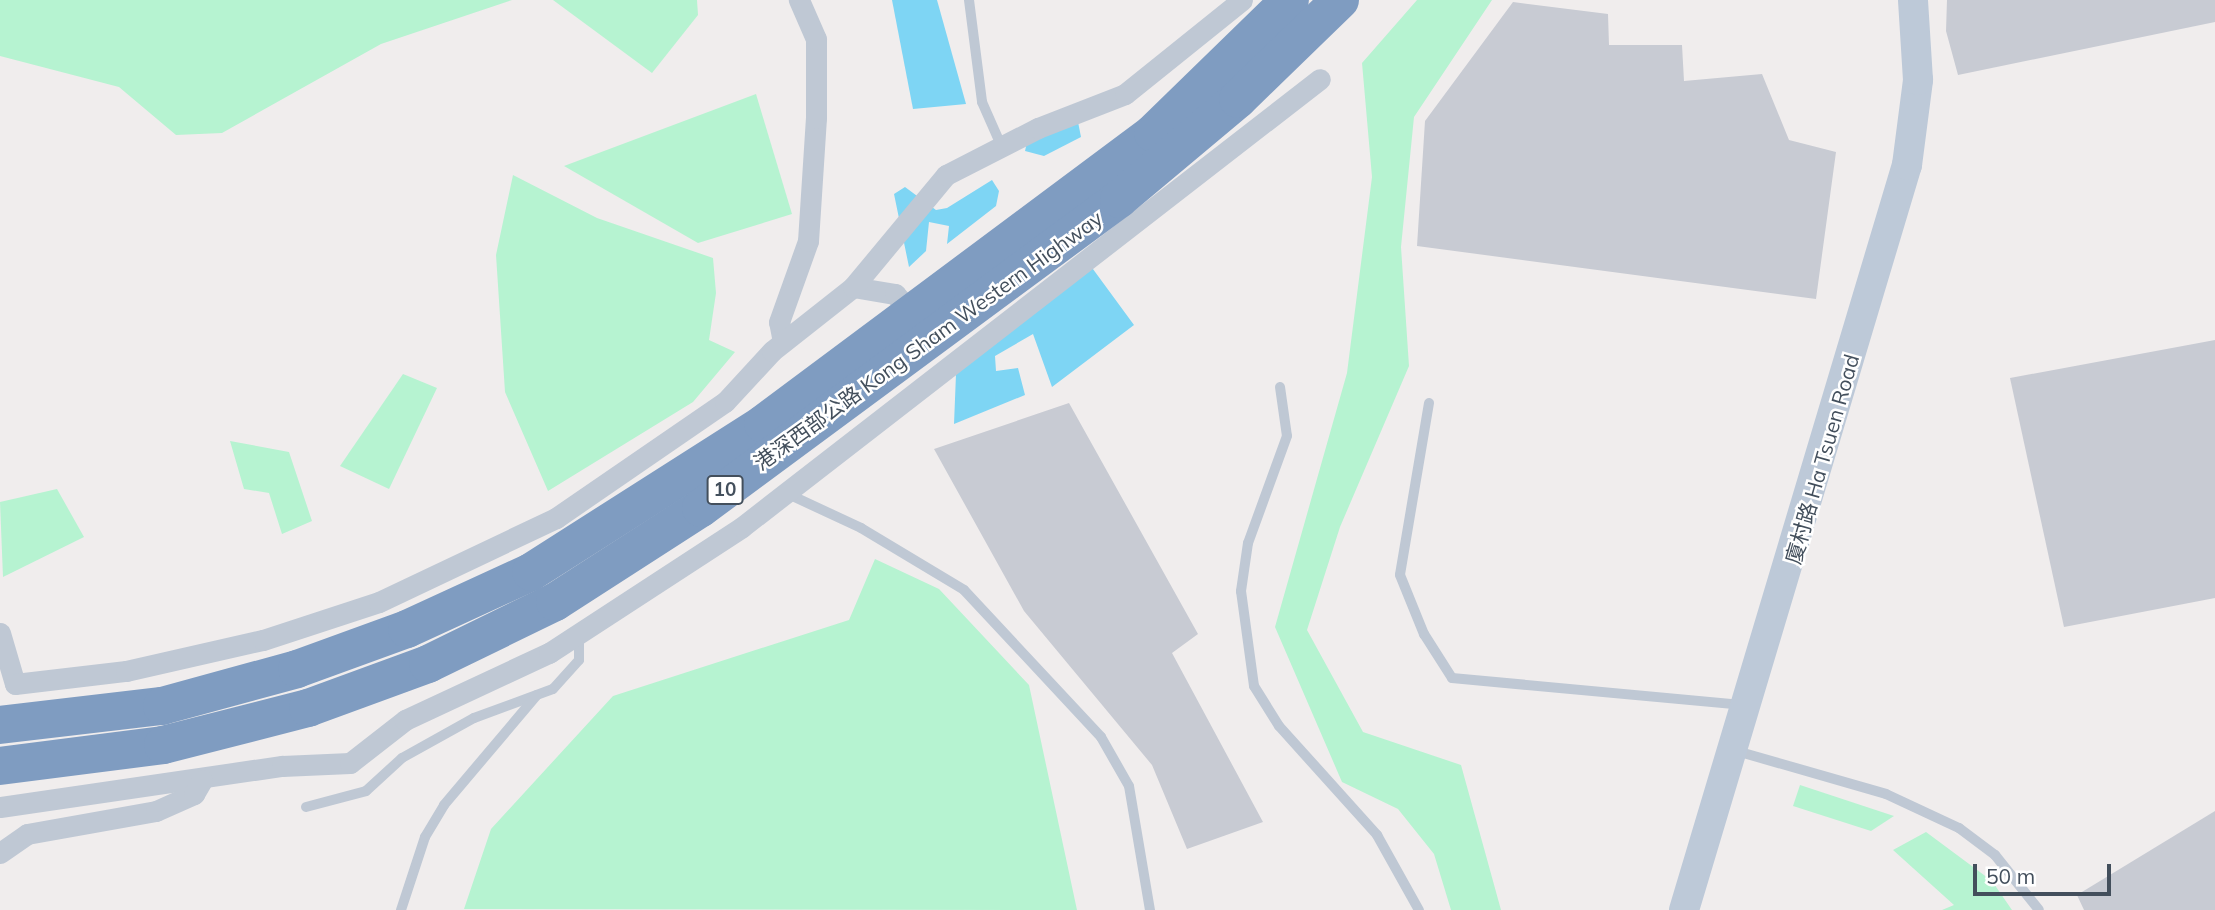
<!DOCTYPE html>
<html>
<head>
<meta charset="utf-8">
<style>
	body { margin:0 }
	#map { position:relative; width:2215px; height:910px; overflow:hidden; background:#f0eded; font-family:Mulish,"Noto Sans SC",sans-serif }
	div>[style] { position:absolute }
	.green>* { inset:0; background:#b6f3d1 }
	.water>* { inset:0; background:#7ed5f4 }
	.building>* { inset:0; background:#c8cbd3 }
	.lane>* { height:10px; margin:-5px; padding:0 5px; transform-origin:5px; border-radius:5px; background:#bfc8d4 }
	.street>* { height:21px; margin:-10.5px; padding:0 10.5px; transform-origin:10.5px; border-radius:10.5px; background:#bfc8d4 }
	.secondary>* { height:30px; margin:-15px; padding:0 15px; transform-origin:15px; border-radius:15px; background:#bdc9d8 }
	.highway>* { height:38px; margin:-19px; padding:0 19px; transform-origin:19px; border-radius:19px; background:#7f9cc1 }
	span { translate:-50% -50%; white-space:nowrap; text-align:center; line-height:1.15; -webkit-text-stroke:5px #fff; paint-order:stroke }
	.shield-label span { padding:2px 5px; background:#fff; border:2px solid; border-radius:5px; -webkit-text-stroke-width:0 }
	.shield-label { font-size:19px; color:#434f5c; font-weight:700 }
	.street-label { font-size:21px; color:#434f5c }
	.scale { position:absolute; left:1973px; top:864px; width:138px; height:32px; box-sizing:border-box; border:4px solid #434f5c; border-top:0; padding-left:9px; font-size:21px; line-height:24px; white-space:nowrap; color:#434f5c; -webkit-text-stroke:5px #fff; paint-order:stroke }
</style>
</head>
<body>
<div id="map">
	<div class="green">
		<i style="clip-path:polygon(0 0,512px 0,381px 44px,222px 133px,176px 135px,119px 87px,0 56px)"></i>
		<i style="clip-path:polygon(553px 0,697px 0,698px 15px,652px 73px)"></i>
		<i style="clip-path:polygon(1417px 0,1492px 0,1414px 117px,1401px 247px,1409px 366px,1340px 527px,1307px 630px,1363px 732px,1461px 765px,1501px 910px,1451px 910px,1434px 854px,1398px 809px,1342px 782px,1275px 627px,1347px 373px,1372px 177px,1362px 63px)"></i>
		<i style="clip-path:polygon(756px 94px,792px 214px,698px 243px,564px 166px)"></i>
		<i style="clip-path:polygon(513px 175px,597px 218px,713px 258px,716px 293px,709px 340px,735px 352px,693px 402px,548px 491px,505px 392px,496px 255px)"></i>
		<i style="clip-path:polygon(403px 374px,437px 388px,389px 489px,340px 466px)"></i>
		<i style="clip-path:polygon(230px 441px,289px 452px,312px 521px,282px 534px,269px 493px,244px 489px)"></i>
		<i style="clip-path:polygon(57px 489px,84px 537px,3px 577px,0 502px)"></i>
		<i style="clip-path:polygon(875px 559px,939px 589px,1029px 685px,1077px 910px,464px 909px,491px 829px,613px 696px,849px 620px)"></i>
		<i style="clip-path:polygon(1800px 785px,1894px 816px,1871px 831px,1793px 806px)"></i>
		<i style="clip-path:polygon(1926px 832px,1992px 881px,2012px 910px,1942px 910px,1954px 905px,1893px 850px)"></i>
	</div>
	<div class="water">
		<i style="clip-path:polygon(892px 0,937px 0,966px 104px,913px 109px)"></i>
		<i style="clip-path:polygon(1078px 122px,1081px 137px,1044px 156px,1025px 151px,1031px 125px)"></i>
		<i style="clip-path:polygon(992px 180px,999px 191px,996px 206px,947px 244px,949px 226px,929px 222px,926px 251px,909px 267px,894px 194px,905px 187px,936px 210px,947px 208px)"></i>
		<i style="clip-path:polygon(1090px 265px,1134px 325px,1052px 387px,1033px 334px,995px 356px,996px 371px,1018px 368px,1025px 395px,954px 424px,956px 374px)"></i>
	</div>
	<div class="building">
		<i style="clip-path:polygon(1947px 0,2215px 0,2215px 22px,1958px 75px,1946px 31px)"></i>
		<i style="clip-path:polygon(1513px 2px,1608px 14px,1609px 45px,1682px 45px,1684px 81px,1762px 74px,1789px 140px,1836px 152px,1816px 299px,1417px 246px,1425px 121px)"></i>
		<i style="clip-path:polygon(2215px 340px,2215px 598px,2064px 627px,2010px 378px)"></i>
		<i style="clip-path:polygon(1069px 403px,1198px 634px,1172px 653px,1263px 822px,1187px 849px,1152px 765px,1024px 611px,934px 449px)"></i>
		<i style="clip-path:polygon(2215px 811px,2215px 910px,2084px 910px,2077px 895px)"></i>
	</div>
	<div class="lane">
		<i style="left:969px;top:0;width:103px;rotate:82.7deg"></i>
		<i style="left:982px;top:102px;width:47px;rotate:66.2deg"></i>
		<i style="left:1280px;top:387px;width:49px;rotate:81.9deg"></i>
		<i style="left:1287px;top:436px;width:114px;rotate:110deg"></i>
		<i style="left:1248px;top:543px;width:49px;rotate:98.3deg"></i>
		<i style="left:1241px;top:591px;width:96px;rotate:82.2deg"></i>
		<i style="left:1254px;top:686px;width:47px;rotate:58deg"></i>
		<i style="left:1279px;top:726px;width:147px;rotate:48deg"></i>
		<i style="left:1377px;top:835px;width:86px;rotate:60.8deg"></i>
		<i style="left:1429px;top:403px;width:174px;rotate:99.6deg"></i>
		<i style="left:1400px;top:575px;width:64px;rotate:67.9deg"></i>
		<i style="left:1424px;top:634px;width:52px;rotate:57.5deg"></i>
		<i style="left:1452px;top:678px;width:291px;rotate:5.3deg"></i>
		<i style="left:786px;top:493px;width:83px;rotate:25deg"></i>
		<i style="left:861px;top:528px;width:120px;rotate:31deg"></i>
		<i style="left:964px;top:590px;width:201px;rotate:47deg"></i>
		<i style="left:1101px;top:737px;width:56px;rotate:60.3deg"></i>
		<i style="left:1129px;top:786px;width:126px;rotate:80.4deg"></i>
		<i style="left:1733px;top:750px;width:159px;rotate:16deg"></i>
		<i style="left:1886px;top:794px;width:81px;rotate:25deg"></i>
		<i style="left:1959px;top:828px;width:45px;rotate:36.9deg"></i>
		<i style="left:1995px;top:855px;width:70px;rotate:51.3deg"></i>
		<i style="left:306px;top:807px;width:62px;rotate:-14.9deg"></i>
		<i style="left:366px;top:791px;width:49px;rotate:-42.5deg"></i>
		<i style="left:402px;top:758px;width:82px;rotate:-29.1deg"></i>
		<i style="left:474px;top:718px;width:84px;rotate:-20.2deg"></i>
		<i style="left:553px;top:689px;width:39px;rotate:-48deg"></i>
		<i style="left:579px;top:660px;width:26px;rotate:-90deg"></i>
		<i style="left:401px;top:910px;width:77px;rotate:-71.8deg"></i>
		<i style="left:425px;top:837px;width:37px;rotate:-59deg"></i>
		<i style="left:444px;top:805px;width:144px;rotate:-49.8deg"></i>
	</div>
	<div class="street">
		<i style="left:853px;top:287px;width:43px;rotate:9.5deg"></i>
		<i style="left:895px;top:294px;width:35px;rotate:49deg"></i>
		<i style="left:783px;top:342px;width:20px;rotate:-101deg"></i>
		<i style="left:779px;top:322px;width:86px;rotate:-70.3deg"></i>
		<i style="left:808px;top:241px;width:123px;rotate:-86.3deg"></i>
		<i style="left:816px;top:118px;width:79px;rotate:-90deg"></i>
		<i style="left:816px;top:39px;width:43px;rotate:-113.6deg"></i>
		<i style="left:0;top:633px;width:53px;rotate:73.6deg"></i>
		<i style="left:15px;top:684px;width:112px;rotate:-6.7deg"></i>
		<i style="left:126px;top:671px;width:140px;rotate:-12.8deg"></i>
		<i style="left:263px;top:640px;width:122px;rotate:-18.1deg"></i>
		<i style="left:379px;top:602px;width:196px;rotate:-25.4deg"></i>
		<i style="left:556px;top:518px;width:205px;rotate:-34.5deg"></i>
		<i style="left:725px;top:402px;width:69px;rotate:-47.3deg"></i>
		<i style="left:772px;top:351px;width:103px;rotate:-38.3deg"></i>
		<i style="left:853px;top:287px;width:146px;rotate:-50.3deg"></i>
		<i style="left:946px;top:175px;width:103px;rotate:-27.1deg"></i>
		<i style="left:1038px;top:128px;width:93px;rotate:-21.3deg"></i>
		<i style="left:1125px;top:94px;width:150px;rotate:-38.8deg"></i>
		<i style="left:0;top:807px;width:285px;rotate:-8.3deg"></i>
		<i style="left:282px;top:766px;width:68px;rotate:-2.5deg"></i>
		<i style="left:350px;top:763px;width:70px;rotate:-38deg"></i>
		<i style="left:405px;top:720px;width:159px;rotate:-25deg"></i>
		<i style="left:549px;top:653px;width:230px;rotate:-33.1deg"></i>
		<i style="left:742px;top:527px;width:731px;rotate:-37.78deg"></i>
		<i style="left:0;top:853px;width:33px;rotate:-35deg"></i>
		<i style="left:27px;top:834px;width:131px;rotate:-10.1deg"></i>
		<i style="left:156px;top:811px;width:42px;rotate:-24.1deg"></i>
		<i style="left:194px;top:794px;width:16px;rotate:-60deg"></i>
	</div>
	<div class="secondary">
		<i style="left:1684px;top:910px;width:778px;rotate:-73.34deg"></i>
		<i style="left:1907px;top:165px;width:86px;rotate:-82.6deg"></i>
		<i style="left:1918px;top:80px;width:80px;rotate:-93.6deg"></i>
	</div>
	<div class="highway">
		<i style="left:0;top:725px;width:163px;rotate:-6.7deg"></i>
		<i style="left:162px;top:706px;width:140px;rotate:-15.3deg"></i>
		<i style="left:297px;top:669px;width:117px;rotate:-20deg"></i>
		<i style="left:407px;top:629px;width:136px;rotate:-24.7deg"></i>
		<i style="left:531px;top:572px;width:275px;rotate:-32.5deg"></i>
		<i style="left:763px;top:424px;width:487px;rotate:-36.7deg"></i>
		<i style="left:1153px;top:133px;width:191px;rotate:-44.2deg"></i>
		<i style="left:0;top:766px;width:164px;rotate:-7.3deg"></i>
		<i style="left:163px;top:745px;width:150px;rotate:-14.3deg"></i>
		<i style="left:308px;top:708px;width:128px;rotate:-20.1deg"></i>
		<i style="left:428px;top:664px;width:141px;rotate:-26deg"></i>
		<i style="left:555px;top:602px;width:174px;rotate:-32.8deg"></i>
		<i style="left:701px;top:508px;width:520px;rotate:-36.47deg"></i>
		<i style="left:1119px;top:199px;width:155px;rotate:-40deg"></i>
		<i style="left:1238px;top:99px;width:142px;rotate:-44.1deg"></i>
	</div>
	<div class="shield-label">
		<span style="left:725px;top:490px">10</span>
	</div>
	<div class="street-label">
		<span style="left:928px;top:340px;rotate:-36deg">港深西部公路 Kong Sham Western Highway</span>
		<span style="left:1822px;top:459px;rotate:-74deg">廈村路 Ha Tsuen Road</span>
	</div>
	<div class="scale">50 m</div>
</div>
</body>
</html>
